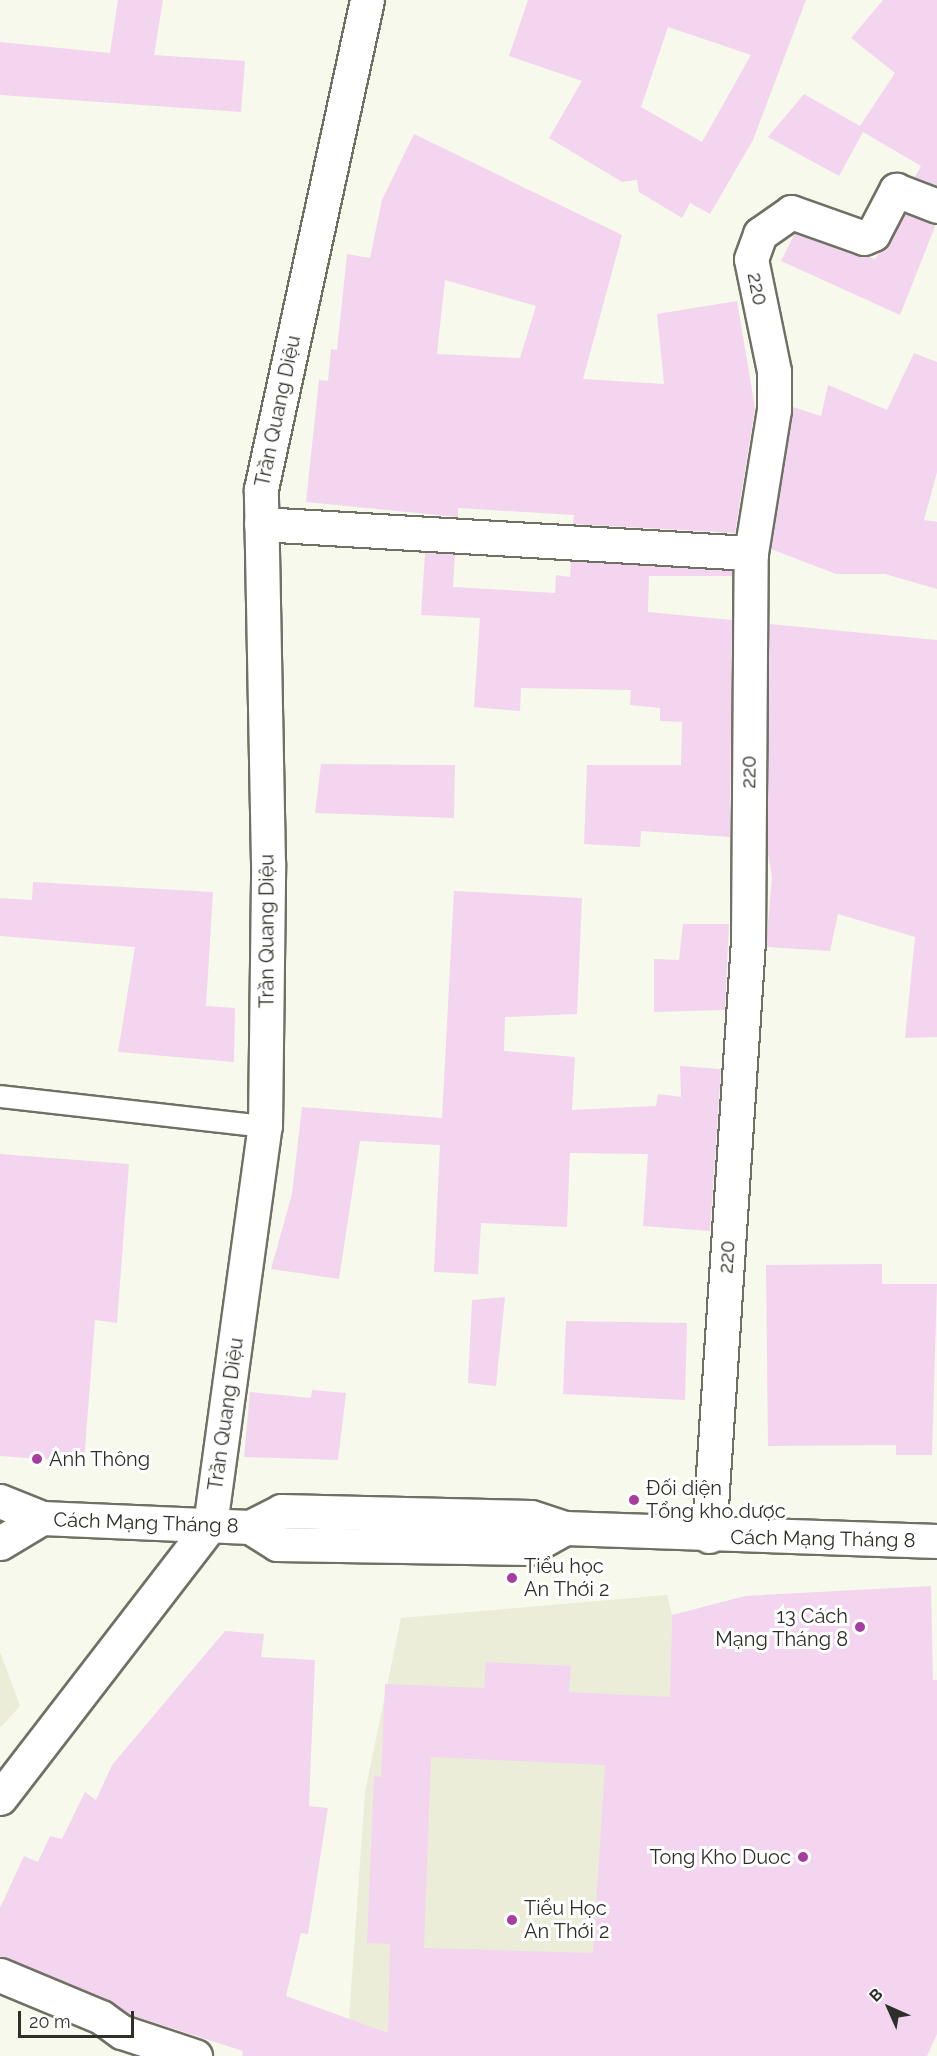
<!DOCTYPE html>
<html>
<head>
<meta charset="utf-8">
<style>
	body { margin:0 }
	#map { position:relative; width:937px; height:2056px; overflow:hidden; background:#f7f9ec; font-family:Raleway,sans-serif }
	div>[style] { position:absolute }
	.built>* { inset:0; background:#ebedd8 }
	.building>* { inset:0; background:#f3d5ef }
	.roads { filter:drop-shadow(2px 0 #6f7165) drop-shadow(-2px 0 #6f7165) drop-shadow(0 2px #6f7165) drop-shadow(0 -2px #6f7165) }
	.lane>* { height:21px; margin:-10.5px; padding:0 10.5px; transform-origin:10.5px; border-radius:10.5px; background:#fff }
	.street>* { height:33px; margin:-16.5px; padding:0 16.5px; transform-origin:16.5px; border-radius:16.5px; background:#fff }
	.secondary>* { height:33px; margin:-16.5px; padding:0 16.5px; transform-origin:16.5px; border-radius:16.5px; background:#fff }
	.highway>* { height:33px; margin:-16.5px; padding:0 16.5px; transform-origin:16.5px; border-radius:16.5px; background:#fff }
	.dots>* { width:16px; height:16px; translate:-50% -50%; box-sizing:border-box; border:3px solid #fff; border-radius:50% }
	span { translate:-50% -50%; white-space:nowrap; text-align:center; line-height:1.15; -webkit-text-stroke:6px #fff; paint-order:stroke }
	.street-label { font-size:20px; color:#2f2f2a }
	.poi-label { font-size:20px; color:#2f2f2a }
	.left { translate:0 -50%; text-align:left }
	.right { translate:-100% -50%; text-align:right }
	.north { position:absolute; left:859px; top:1978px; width:60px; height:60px; -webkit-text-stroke:4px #fff; paint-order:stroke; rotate:315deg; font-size:16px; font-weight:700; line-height:24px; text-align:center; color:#2f2f2a }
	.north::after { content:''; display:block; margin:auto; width:21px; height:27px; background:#2f2f2a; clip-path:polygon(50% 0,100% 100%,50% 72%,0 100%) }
	.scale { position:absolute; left:18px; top:2011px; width:116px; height:27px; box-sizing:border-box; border:3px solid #2f2f2a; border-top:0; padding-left:8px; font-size:18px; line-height:21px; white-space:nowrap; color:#2f2f2a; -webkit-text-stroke:4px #fff; paint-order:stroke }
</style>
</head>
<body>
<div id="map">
	<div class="built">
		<i style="clip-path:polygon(667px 1595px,672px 1615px,665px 2053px,347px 2047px,365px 1792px,401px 1618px)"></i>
		<i style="clip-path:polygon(0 1652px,20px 1706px,0 1728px)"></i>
	</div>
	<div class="building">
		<i style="clip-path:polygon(118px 0,163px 0,154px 55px,245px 61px,241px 112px,0 95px,0 42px,110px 53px)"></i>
		<i style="clip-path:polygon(evenodd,528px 0,806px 0,753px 140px,710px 214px,690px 203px,682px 218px,639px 192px,637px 180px,622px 182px,549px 138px,582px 81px,509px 56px,528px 0,668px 27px,751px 55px,702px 142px,641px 107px,668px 27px)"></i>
		<i style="clip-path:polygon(883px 0,937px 0,937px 186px,915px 177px,921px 166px,863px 132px,839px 176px,768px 137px,804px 94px,860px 126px,895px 73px,851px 38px)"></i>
		<i style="clip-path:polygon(evenodd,414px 134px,622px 235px,583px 379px,664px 384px,657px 314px,737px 301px,755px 408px,735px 533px,573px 524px,574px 515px,458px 508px,458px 517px,306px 502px,319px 380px,328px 381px,331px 349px,337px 350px,347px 254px,370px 258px,382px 200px,414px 134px,445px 280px,536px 306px,520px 358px,437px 354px,445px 280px)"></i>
		<i style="clip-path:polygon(905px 214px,936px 224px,900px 315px,781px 261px,795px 233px,875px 259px)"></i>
		<i style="clip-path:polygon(914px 353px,937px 362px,937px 472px,924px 520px,937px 522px,937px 589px,885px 574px,836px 574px,771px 549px,793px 407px,821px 416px,828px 385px,887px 410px)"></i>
		<i style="clip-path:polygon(425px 553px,455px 554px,453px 587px,555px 593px,556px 575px,570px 577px,571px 561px,732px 571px,732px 576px,649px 576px,648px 612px,732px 620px,730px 837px,641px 831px,640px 847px,584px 844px,587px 765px,681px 765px,682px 722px,660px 721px,660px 708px,630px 705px,631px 690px,521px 688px,520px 711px,474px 707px,480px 618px,421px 615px)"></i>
		<i style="clip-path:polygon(769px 624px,937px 640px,937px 1037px,905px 1038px,915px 937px,838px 914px,830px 951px,766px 947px,772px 877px,767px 848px)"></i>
		<i style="clip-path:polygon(321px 764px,455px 765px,454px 818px,315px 813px)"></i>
		<i style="clip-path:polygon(33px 882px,213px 892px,206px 1006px,235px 1008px,234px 1062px,118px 1052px,135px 947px,0 936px,0 898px,32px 900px)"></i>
		<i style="clip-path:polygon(454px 891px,582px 898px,577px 1014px,505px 1017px,504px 1051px,575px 1057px,572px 1110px,656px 1106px,658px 1094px,681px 1097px,680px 1066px,721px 1069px,710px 1231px,643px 1226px,648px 1154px,570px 1153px,567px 1227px,481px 1223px,478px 1274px,434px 1272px,440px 1145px,360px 1141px,339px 1279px,271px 1269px,292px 1194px,302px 1107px,442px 1118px)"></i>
		<i style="clip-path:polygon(683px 924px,729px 924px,725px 1010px,654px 1012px,654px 959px,679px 960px)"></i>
		<i style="clip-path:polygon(0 1154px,129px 1164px,117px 1323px,95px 1320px,84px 1462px,0 1456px)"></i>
		<i style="clip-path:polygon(882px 1264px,882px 1284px,937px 1284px,932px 1455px,896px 1455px,896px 1445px,768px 1446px,766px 1265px)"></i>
		<i style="clip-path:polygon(505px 1297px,496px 1386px,468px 1383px,472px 1300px)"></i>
		<i style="clip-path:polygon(566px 1321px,687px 1323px,685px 1400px,563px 1394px)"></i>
		<i style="clip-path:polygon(312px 1390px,346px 1393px,338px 1460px,244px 1457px,250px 1392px,311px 1398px)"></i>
		<i style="clip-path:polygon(evenodd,931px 1586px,933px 1680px,937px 1680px,937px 2034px,927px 2056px,242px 2056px,243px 2051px,131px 2015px,108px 2000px,0 1957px,0 1908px,24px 1856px,38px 1862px,50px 1836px,62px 1839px,85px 1792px,96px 1800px,112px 1765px,225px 1631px,264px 1634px,261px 1657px,315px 1660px,309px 1806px,328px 1808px,308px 1934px,301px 1933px,286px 1996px,388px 2033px,390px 1944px,367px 1943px,374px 1776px,381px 1777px,385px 1684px,484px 1688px,486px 1662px,571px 1666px,569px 1692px,670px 1697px,672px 1615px,745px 1596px,931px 1586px,431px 1757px,605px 1765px,593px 1953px,424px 1948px,431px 1757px)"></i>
	</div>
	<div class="roads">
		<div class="lane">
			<i style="left:0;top:1096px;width:267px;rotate:6.5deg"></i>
		</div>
		<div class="street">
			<i style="left:261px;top:524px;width:491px;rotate:3.4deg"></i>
			<i style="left:709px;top:1536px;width:596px;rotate:-86.25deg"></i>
			<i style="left:748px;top:941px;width:388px;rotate:-89.6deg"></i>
			<i style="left:751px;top:553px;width:145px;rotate:-80.9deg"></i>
			<i style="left:774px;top:410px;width:39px;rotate:-90deg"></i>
			<i style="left:774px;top:371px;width:114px;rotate:-101.6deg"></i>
			<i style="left:751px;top:259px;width:27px;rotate:-70deg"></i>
			<i style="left:760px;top:234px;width:38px;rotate:-35deg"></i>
			<i style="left:791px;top:212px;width:77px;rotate:19.6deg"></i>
			<i style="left:864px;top:238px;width:10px;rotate:-24deg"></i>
			<i style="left:873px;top:234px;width:50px;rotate:-62.4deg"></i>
			<i style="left:896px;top:190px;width:44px;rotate:21.3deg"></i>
			<i style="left:0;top:1975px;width:109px;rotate:22.6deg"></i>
			<i style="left:101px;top:2017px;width:26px;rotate:36deg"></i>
			<i style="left:122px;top:2032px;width:77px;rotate:18.2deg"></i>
		</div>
		<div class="secondary">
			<i style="left:0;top:1798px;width:344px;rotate:-52.4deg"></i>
			<i style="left:210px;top:1525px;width:403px;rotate:-82.2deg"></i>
			<i style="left:265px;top:1126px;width:263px;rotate:-89.3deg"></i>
			<i style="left:268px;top:863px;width:374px;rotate:-91.1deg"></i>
			<i style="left:261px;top:489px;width:500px;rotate:-77.77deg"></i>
		</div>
		<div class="highway">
			<i style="left:0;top:1501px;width:45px;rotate:22deg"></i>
			<i style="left:42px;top:1518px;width:208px;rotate:2.5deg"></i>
			<i style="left:250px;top:1527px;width:35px;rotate:-27deg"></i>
			<i style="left:281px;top:1511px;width:250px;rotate:1.4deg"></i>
			<i style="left:531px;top:1517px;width:36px;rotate:18deg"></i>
			<i style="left:565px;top:1528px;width:372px;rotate:2deg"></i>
			<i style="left:250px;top:1527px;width:32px;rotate:32deg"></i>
			<i style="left:277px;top:1544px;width:252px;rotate:0.9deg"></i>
			<i style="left:529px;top:1548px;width:41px;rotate:-29.1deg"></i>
			<i style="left:0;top:1543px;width:49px;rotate:-30.8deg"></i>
		</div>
	</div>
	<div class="dots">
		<i style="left:37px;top:1459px;background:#a63d9f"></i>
		<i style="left:634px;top:1500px;background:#a63d9f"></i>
		<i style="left:512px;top:1578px;background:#a63d9f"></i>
		<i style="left:860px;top:1627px;background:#a63d9f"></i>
		<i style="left:803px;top:1857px;background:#a63d9f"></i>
		<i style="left:512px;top:1920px;background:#a63d9f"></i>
	</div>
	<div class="street-label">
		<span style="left:757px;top:289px;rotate:79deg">220</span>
		<span style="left:278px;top:411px;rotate:-78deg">Trần Quang Diệu</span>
		<span style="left:749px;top:772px;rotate:-89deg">220</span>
		<span style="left:267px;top:931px;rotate:-90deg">Trần Quang Diệu</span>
		<span style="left:727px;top:1257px;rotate:-86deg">220</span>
		<span style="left:226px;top:1414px;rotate:-82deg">Trần Quang Diệu</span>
		<span style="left:146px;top:1523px;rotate:2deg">Cách Mạng Tháng 8</span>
		<span style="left:823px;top:1539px;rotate:1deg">Cách Mạng Tháng 8</span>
	</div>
	<div class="poi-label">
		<span class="left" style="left:49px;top:1459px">Anh Thông</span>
		<span class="left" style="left:646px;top:1500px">Đối diện<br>Tổng kho dược</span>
		<span class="left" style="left:524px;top:1578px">Tiểu học<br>An Thới 2</span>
		<span class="right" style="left:848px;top:1628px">13 Cách<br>Mạng Tháng 8</span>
		<span class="right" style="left:791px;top:1857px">Tong Kho Duoc</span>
		<span class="left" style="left:524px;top:1920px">Tiểu Học<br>An Thới 2</span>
	</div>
	<div class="north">B</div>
	<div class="scale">20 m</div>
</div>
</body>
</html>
